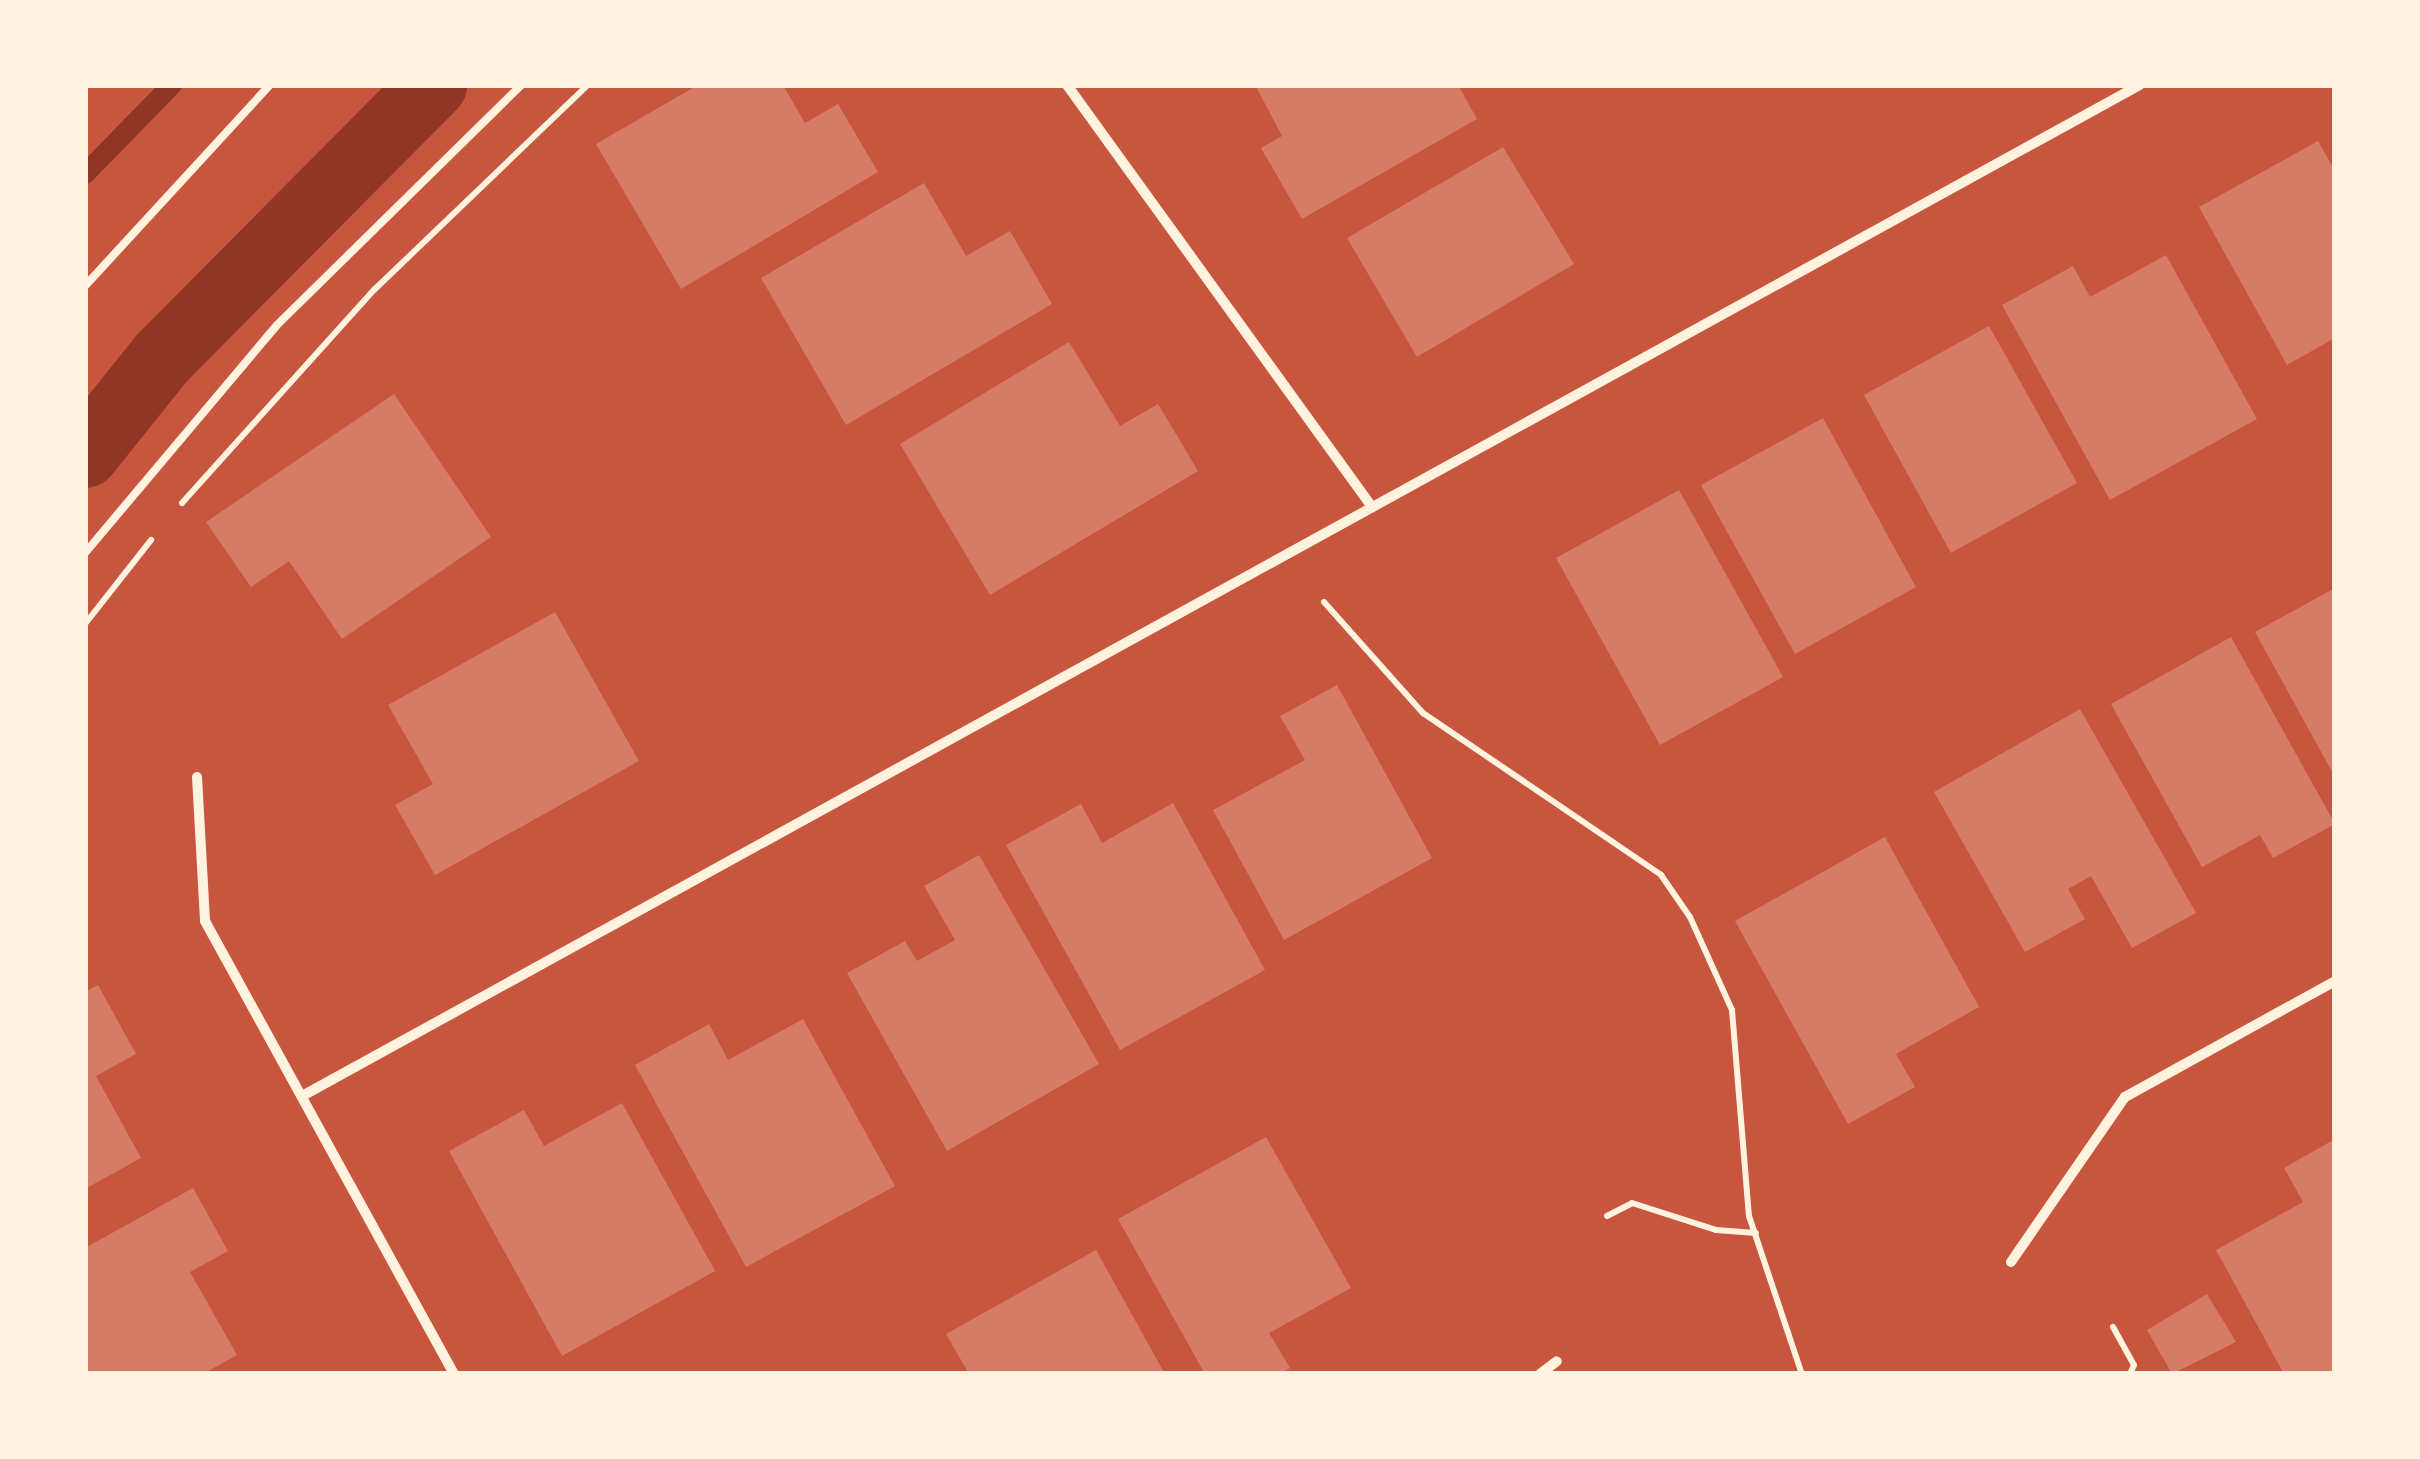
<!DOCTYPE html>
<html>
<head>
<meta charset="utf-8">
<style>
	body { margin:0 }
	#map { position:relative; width:2420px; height:1459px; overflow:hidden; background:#c8553d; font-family:Mulish,sans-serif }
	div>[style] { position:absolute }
	.stream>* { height:20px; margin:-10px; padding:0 10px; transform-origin:10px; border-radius:10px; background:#8f3625 }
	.canal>* { height:68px; margin:-34px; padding:0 34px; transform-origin:34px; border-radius:34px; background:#8f3625 }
	.building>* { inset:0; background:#d67c66 }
	.path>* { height:6px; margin:-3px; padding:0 3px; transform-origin:3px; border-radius:3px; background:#fff3e0 }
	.service>* { height:8px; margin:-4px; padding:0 4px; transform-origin:4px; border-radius:4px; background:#fff3e0 }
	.minor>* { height:10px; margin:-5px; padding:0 5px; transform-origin:5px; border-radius:5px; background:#fff3e0 }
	span { translate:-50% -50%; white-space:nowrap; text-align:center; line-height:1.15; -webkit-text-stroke:9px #fff3e0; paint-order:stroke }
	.frame { position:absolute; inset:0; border:88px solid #fff3e0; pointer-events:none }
</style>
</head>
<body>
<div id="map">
	<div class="stream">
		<i style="left:85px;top:174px;width:124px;rotate:-45.7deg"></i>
	</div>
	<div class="canal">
		<i style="left:85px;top:454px;width:123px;rotate:-51.3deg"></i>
		<i style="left:162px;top:358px;width:385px;rotate:-45.2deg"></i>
	</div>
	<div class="building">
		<i style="clip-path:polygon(698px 85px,783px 85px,805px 123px,838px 104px,878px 172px,681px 289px,596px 144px)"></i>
		<i style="clip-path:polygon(1458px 85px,1477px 119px,1302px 219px,1261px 148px,1282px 136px,1255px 85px)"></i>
		<i style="clip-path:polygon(2318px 141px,2335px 171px,2335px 338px,2287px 365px,2199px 207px)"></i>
		<i style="clip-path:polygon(1503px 147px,1574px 264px,1417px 357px,1347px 238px)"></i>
		<i style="clip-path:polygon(924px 183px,966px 256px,1010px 231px,1052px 304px,846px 425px,761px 278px)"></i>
		<i style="clip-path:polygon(2166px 255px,2257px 419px,2110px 500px,2002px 305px,2073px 266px,2090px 297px)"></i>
		<i style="clip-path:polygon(1989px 326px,2077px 483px,1951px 553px,1864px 395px)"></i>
		<i style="clip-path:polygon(1069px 342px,1120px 426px,1158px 404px,1198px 471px,990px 595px,900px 444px)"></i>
		<i style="clip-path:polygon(394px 394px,491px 537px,342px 639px,289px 561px,251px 587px,206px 522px)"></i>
		<i style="clip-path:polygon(1823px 418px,1916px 587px,1795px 654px,1701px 485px)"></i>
		<i style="clip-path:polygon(1679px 490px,1783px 677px,1660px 745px,1556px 558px)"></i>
		<i style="clip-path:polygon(2335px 588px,2335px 777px,2255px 632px)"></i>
		<i style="clip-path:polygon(555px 612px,639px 761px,435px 875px,395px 805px,433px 784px,388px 705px)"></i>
		<i style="clip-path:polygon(2231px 637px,2335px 824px,2273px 858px,2260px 835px,2202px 867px,2111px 704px)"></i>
		<i style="clip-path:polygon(1337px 685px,1432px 858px,1284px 940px,1213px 810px,1305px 760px,1280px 716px)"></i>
		<i style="clip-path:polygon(2080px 709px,2196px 913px,2132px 948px,2091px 876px,2068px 889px,2085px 919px,2025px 952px,1934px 792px)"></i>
		<i style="clip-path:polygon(1173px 803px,1265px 970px,1120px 1050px,1006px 845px,1081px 804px,1102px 843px)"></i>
		<i style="clip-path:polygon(1885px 837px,1979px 1007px,1896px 1054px,1915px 1087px,1848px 1124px,1735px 921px)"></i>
		<i style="clip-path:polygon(979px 855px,1099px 1064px,947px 1151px,847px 973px,905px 941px,917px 961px,955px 940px,924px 886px)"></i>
		<i style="clip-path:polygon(98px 985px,136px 1054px,96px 1076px,141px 1158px,85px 1189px,85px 992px)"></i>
		<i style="clip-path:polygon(803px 1019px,895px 1186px,746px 1267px,635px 1065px,709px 1024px,728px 1060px)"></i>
		<i style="clip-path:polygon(622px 1103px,715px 1271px,562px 1356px,449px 1151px,524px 1110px,544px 1146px)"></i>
		<i style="clip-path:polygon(1266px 1137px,1351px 1288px,1269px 1333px,1290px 1368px,1279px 1374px,1205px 1374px,1118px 1219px)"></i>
		<i style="clip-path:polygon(2335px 1139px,2335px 1374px,2284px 1374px,2216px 1250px,2303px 1202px,2284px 1168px)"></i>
		<i style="clip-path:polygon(193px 1188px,228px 1251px,190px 1272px,237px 1355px,203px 1374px,85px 1374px,85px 1248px)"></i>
		<i style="clip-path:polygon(1096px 1250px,1165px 1374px,969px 1374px,946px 1334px)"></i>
		<i style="clip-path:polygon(2207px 1294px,2236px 1342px,2172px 1374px,2147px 1330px)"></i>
	</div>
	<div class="path">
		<i style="left:182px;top:503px;width:288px;rotate:-48deg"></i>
		<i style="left:375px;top:289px;width:295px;rotate:-43.8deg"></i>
		<i style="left:1324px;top:602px;width:149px;rotate:48.3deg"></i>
		<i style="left:1423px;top:713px;width:288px;rotate:34.2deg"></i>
		<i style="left:1661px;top:875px;width:51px;rotate:55.4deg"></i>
		<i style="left:1690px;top:917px;width:102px;rotate:65.7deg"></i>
		<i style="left:1732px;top:1010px;width:207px;rotate:85.3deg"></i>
		<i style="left:1749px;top:1216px;width:167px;rotate:71.5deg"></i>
		<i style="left:85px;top:624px;width:107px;rotate:-51.8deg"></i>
		<i style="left:1607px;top:1216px;width:28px;rotate:-27deg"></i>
		<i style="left:1632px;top:1203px;width:88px;rotate:17.8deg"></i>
		<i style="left:1716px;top:1230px;width:40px;rotate:4.3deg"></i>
		<i style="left:2113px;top:1327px;width:43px;rotate:61.1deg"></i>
		<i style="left:2134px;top:1365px;width:10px;rotate:114deg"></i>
	</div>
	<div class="service">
		<i style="left:85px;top:286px;width:273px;rotate:-47.4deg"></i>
		<i style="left:85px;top:553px;width:298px;rotate:-49.9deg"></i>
		<i style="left:277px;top:325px;width:342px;rotate:-44.5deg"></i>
	</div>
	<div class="minor">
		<i style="left:1067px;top:85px;width:521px;rotate:54.14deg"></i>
		<i style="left:197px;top:777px;width:144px;rotate:86.8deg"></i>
		<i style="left:205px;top:921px;width:517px;rotate:61.2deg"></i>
		<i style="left:304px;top:1095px;width:2095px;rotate:-28.82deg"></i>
		<i style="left:2011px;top:1262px;width:201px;rotate:-55.4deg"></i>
		<i style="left:2125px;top:1097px;width:240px;rotate:-28.9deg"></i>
		<i style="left:1540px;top:1374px;width:21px;rotate:-37deg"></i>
	</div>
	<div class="frame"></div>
</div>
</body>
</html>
